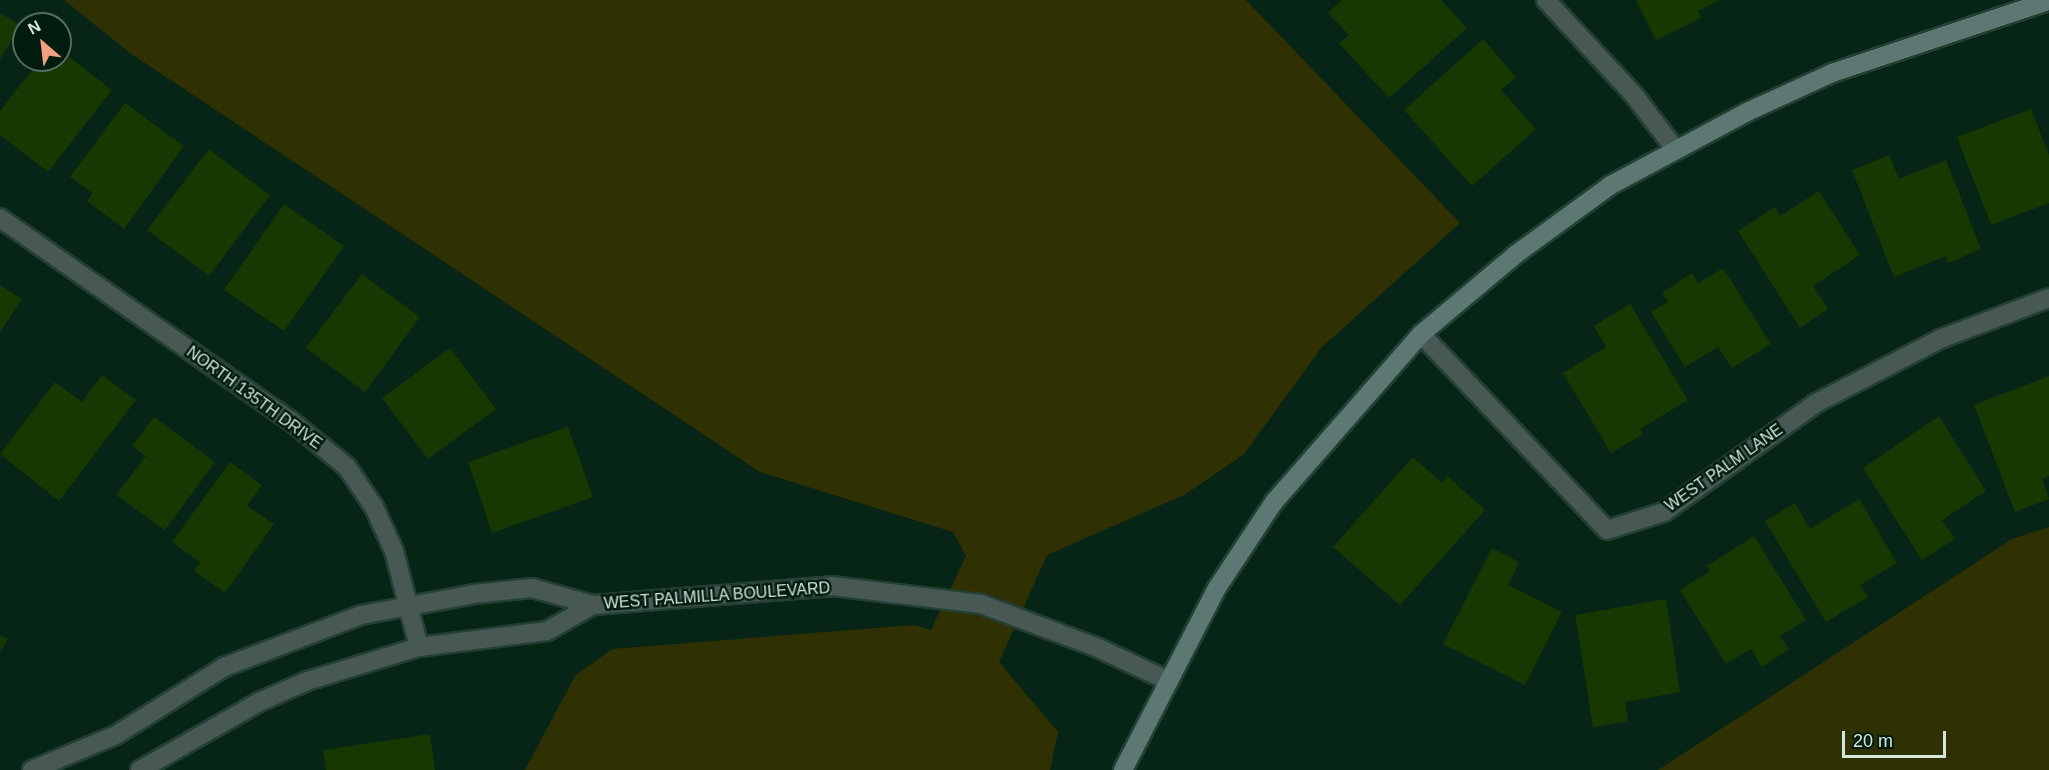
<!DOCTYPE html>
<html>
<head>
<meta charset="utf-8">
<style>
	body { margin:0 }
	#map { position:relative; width:2049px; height:770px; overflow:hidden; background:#062517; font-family:Helvetica,sans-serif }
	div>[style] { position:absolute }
	.green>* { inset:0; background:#303102 }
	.building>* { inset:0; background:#183801 }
	.roads { filter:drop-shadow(2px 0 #234033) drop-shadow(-2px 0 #234033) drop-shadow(0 2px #234033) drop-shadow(0 -2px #234033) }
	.street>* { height:18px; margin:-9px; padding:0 9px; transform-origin:9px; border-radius:9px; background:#475855 }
	.secondary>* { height:18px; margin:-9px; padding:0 9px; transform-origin:9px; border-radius:9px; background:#5d7773 }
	span { translate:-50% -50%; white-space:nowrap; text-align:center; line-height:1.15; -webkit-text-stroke:5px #001c0e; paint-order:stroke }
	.street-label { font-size:16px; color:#d5e7dc }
	.north { position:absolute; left:12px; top:12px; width:60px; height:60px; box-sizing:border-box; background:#001c0e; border:2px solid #556d60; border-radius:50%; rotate:332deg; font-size:16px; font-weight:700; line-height:24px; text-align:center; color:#d5e7dc }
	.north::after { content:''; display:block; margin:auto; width:21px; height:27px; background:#f39f83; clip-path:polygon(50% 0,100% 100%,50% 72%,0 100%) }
	.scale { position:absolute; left:1842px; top:731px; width:104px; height:27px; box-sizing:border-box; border:3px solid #d5e7dc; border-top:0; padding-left:8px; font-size:18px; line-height:21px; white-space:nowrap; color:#d5e7dc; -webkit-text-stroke:4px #001c0e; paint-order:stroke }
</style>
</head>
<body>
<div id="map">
	<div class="green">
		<i style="clip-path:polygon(64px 0,1246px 0,1460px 223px,1321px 348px,1244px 454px,1186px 494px,1047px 555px,999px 662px,1058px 732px,1050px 770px,525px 770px,575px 676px,612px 649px,915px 625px,931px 630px,966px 556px,953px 532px,760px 472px,130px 53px)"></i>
		<i style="clip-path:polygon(2049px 527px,2049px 770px,1658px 770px,2012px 539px)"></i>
	</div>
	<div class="building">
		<i style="clip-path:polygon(1342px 0,1441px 0,1467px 28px,1389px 98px,1339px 43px,1349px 35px,1328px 13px)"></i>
		<i style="clip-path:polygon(1636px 0,1720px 0,1698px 11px,1701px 18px,1656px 40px)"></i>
		<i style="clip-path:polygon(0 13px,21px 26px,0 59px)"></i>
		<i style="clip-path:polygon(1483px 39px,1516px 77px,1501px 90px,1536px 129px,1472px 186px,1404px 110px)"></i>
		<i style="clip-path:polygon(60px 50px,112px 90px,48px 172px,0 135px,0 111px,40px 60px,60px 60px)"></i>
		<i style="clip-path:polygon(125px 103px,184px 146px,124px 229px,87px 201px,93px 193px,70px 177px)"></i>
		<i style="clip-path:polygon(2031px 109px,2049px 155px,2049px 203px,1991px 225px,1957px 137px)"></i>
		<i style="clip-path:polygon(209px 149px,270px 195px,209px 276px,147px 230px)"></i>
		<i style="clip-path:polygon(1889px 155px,1899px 179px,1946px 160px,1981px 249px,1948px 263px,1946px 256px,1894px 277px,1852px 170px)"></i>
		<i style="clip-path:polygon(1819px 191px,1860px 255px,1813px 286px,1828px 309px,1800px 328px,1738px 231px,1775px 207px,1780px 216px)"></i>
		<i style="clip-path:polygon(284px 204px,344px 246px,284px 331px,224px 290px)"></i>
		<i style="clip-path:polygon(1723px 268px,1771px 344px,1732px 368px,1718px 347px,1685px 367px,1651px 312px,1668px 302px,1662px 293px,1692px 273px,1698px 283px)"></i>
		<i style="clip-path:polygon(362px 274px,420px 317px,365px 392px,306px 348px)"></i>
		<i style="clip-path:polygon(0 285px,22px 299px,0 332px)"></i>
		<i style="clip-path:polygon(1630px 304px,1688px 400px,1640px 429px,1643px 434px,1611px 453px,1563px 373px,1606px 347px,1594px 326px)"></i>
		<i style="clip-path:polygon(450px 348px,496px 409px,428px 459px,382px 398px)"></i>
		<i style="clip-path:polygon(102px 375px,136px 400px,59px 501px,0 454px,55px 382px,82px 402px)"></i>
		<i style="clip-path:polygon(2049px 376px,2049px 476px,2042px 479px,2049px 499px,2015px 512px,1974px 405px)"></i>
		<i style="clip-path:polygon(1939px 416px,1986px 491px,1942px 520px,1955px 539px,1922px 560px,1863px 468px)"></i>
		<i style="clip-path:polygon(154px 417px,215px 462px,165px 530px,116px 495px,146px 456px,132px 446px)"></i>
		<i style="clip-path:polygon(568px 427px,593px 497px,492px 533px,468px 462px)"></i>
		<i style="clip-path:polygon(1413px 457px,1442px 483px,1447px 476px,1485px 510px,1400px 605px,1333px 547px)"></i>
		<i style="clip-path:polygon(230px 462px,262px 485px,247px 506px,274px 524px,225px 593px,194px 571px,200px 562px,172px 542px)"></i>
		<i style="clip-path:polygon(1859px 499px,1897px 563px,1860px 585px,1868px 597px,1826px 622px,1765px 521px,1795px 503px,1810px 529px)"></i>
		<i style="clip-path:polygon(1754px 536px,1806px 620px,1780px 636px,1789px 649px,1762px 667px,1751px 649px,1726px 664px,1680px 590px,1710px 571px,1707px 566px)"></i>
		<i style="clip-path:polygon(1492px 548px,1519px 562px,1508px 585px,1562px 612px,1525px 685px,1443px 644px)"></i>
		<i style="clip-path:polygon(1666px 599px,1680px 692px,1625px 702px,1628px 721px,1593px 727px,1575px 615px)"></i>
		<i style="clip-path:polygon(0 635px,8px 639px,0 652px)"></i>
		<i style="clip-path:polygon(430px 734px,435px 770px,326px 770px,323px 750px)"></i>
	</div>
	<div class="roads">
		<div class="street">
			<i style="left:1546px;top:0;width:129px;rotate:47.2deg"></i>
			<i style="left:1634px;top:95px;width:68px;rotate:52.8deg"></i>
			<i style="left:0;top:218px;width:355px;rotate:34.9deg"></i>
			<i style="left:291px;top:421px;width:72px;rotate:39.4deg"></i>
			<i style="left:347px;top:467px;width:48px;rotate:56deg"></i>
			<i style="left:374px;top:507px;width:48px;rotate:65.6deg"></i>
			<i style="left:394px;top:551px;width:99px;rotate:75.4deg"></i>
			<i style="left:1421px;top:334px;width:270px;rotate:46.5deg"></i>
			<i style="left:1607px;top:530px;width:60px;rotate:-17.5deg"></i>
			<i style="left:1664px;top:512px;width:187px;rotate:-35.6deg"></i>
			<i style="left:1816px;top:403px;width:140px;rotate:-27.3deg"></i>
			<i style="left:1940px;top:339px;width:116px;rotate:-20.6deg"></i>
			<i style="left:32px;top:770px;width:91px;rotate:-22.6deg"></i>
			<i style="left:116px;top:735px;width:128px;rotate:-32.2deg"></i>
			<i style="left:224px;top:667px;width:147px;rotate:-20.8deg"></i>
			<i style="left:361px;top:615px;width:115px;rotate:-10.5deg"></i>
			<i style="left:474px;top:594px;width:58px;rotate:-5.9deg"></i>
			<i style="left:532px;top:588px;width:63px;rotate:15.6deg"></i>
			<i style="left:140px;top:770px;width:137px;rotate:-29.7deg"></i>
			<i style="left:259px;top:702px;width:52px;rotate:-23.6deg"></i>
			<i style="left:307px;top:681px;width:117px;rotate:-16.9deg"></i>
			<i style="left:419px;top:647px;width:129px;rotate:-7.1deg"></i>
			<i style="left:547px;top:631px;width:53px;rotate:-29.5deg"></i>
			<i style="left:593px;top:605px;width:240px;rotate:-4.5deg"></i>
			<i style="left:832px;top:586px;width:150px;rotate:6.9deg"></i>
			<i style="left:981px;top:604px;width:123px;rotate:20.5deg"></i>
			<i style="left:1096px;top:647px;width:81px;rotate:25deg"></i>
		</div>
		<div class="secondary">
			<i style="left:1123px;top:770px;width:205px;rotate:-62.7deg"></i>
			<i style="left:1217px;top:588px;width:103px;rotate:-56.5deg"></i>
			<i style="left:1274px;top:502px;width:223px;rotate:-48.8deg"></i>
			<i style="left:1421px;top:334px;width:123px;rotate:-40deg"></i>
			<i style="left:1515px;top:255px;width:119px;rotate:-36.1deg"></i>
			<i style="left:1611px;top:185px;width:154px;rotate:-28.2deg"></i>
			<i style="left:1747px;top:112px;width:94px;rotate:-24.6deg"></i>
			<i style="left:1832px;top:73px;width:229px;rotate:-18.4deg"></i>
		</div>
	</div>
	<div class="street-label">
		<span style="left:254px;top:398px;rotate:36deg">NORTH 135TH DRIVE</span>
		<span style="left:1724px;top:468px;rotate:-35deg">WEST PALM LANE</span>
		<span style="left:717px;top:596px;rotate:-4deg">WEST PALMILLA BOULEVARD</span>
	</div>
	<div class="north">N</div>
	<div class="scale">20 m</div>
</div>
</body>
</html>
